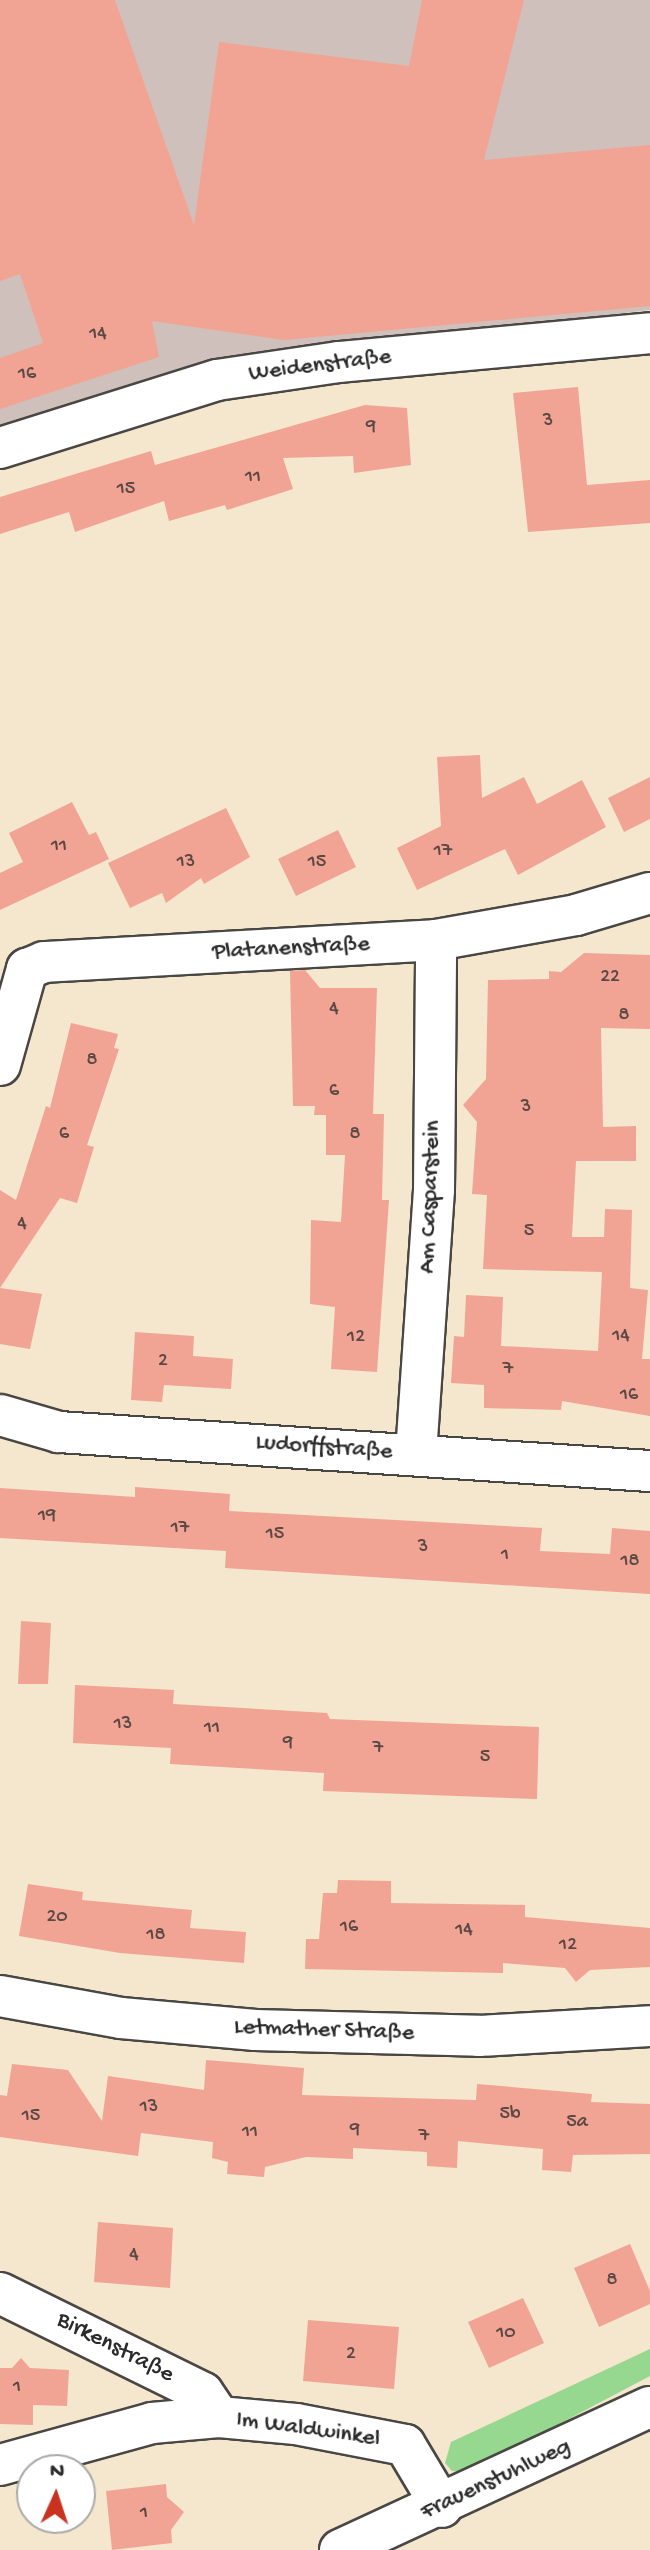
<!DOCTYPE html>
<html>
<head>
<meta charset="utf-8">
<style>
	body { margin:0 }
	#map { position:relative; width:650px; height:2550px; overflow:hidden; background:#f5e6ce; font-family:"Gochi Hand",sans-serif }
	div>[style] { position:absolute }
	.industrial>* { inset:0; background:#cfc0bb }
	.green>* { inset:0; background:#96d88f }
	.building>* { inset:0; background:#f1a493 }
	.roads { filter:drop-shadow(2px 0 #494743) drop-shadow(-2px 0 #494743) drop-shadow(0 2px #494743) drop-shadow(0 -2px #494743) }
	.minor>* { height:40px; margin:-20px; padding:0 20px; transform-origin:20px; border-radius:20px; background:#fff }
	span { translate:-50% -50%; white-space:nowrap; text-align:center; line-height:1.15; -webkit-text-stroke:6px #fff; paint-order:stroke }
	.number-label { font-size:20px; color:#5c4945 }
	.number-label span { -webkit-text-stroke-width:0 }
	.street-label { font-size:24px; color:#2b2b2b }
	.north { position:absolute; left:16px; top:2454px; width:80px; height:80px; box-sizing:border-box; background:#fff; border:2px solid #aaa; border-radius:50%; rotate:3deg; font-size:22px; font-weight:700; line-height:32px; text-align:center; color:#2b2b2b }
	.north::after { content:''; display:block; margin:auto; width:28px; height:36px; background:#c8321e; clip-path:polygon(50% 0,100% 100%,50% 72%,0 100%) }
</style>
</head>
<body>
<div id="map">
	<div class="industrial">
		<i style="clip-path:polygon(0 0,650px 0,650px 310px,412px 338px,0 448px)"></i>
	</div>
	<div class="green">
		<i style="clip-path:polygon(650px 2349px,650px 2376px,468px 2472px,452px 2471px,445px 2463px,451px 2442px)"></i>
	</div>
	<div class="building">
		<i style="clip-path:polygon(0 0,115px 0,194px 225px,219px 42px,409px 66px,422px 0,524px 0,484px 160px,650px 145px,650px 306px,284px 340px,152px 321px,159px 357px,0 409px,0 358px,43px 343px,20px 274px,0 281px)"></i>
		<i style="clip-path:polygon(578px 387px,587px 485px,650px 480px,650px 523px,528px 532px,513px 393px)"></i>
		<i style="clip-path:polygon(365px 405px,407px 408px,411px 465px,354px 473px,353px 456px,283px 458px,293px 489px,227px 510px,225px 505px,169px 521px,164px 501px,75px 532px,69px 512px,0 534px,0 497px,151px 451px,155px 465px)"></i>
		<i style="clip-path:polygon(480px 755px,482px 798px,524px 777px,537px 804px,582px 780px,606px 827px,518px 875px,505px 849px,417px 890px,397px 848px,441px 826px,437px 757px)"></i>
		<i style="clip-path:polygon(650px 777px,650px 819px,624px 832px,608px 798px)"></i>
		<i style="clip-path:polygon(72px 802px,89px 835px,96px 832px,109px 859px,0 910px,0 873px,23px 862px,9px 833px)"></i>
		<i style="clip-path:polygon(226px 808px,250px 857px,204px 884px,201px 878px,166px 903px,162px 893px,130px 908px,108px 863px)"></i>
		<i style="clip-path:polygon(338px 830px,356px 867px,296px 896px,278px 859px)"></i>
		<i style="clip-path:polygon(584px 953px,650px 955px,650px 1029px,601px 1028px,603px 1127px,636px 1126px,636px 1161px,576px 1161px,572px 1237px,604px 1237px,605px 1209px,632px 1210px,630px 1288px,648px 1290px,642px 1359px,650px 1359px,650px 1416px,562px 1401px,561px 1410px,484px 1408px,484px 1385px,451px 1383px,454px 1336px,464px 1337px,466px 1295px,503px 1297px,501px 1346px,598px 1351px,602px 1272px,483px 1269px,487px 1195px,472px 1194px,477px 1122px,463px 1105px,486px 1079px,488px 980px,549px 979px,549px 971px,561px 972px)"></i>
		<i style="clip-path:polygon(305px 970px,320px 988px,377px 988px,373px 1114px,384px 1114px,382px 1200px,389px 1200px,377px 1372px,331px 1369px,335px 1307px,310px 1304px,311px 1220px,341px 1222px,345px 1155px,326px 1155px,326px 1115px,314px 1115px,315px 1106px,293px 1106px,290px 971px)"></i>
		<i style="clip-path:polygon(71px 1023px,118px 1034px,114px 1048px,119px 1049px,87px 1145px,94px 1147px,77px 1203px,60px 1198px,0 1288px,0 1190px,16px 1200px,46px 1106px,50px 1108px)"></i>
		<i style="clip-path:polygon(0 1288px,42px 1294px,30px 1349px,0 1344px)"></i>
		<i style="clip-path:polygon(135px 1332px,194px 1336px,193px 1356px,233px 1359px,231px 1389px,164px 1385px,162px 1402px,131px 1400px)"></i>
		<i style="clip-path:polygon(135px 1487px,230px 1494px,229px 1511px,542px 1528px,540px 1551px,610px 1554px,612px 1528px,650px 1531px,650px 1594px,225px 1568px,226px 1551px,0 1538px,0 1488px,135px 1497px)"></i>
		<i style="clip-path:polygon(21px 1621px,51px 1623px,48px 1684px,18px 1684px)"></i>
		<i style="clip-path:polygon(75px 1685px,174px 1690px,173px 1704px,327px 1713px,330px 1719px,539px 1727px,537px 1799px,323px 1791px,324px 1773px,170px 1764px,171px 1748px,73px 1743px)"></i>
		<i style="clip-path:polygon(338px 1880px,391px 1881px,391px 1903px,525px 1905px,525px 1917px,650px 1928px,650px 1967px,590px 1970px,576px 1982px,565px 1968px,503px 1963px,503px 1973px,305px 1969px,306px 1939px,319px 1939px,323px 1893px,337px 1893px)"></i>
		<i style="clip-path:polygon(28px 1884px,83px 1892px,82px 1900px,192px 1910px,190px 1928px,246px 1932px,244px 1963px,120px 1953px,19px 1936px)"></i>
		<i style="clip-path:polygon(206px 2060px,304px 2068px,302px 2095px,476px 2100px,477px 2084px,592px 2094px,591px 2102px,650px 2104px,650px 2154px,573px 2155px,571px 2172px,542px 2170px,543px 2149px,458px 2141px,457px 2168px,427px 2166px,427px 2152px,353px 2148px,353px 2159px,306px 2157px,265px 2167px,264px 2177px,227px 2174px,228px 2162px,212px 2158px,213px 2142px,141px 2133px,138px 2156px,0 2137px,0 2095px,7px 2096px,12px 2064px,68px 2070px,102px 2121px,108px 2076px,204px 2090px)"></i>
		<i style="clip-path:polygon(98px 2222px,173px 2228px,170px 2288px,94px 2282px)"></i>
		<i style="clip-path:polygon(630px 2244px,650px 2291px,650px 2304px,599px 2327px,574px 2268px)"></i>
		<i style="clip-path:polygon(523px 2298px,544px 2343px,489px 2368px,468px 2322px)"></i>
		<i style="clip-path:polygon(308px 2320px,399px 2327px,394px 2389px,303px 2381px)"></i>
		<i style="clip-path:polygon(21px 2358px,30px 2368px,69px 2370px,67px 2406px,33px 2405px,33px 2425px,0 2424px,0 2368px,12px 2368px)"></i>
		<i style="clip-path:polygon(166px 2484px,167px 2497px,184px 2512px,171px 2530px,172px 2543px,112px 2550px,106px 2491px)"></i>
	</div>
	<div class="roads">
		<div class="minor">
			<i style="left:0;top:448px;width:227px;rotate:-17.4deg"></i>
			<i style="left:217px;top:380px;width:123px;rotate:-8.4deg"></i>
			<i style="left:339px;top:362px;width:312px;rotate:-5.3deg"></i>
			<i style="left:0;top:1065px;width:100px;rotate:-74.3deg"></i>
			<i style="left:27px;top:969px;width:18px;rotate:-22deg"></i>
			<i style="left:44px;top:962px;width:393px;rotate:-3.2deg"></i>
			<i style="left:436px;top:940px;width:142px;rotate:-10.1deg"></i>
			<i style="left:576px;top:915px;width:77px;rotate:-16.6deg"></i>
			<i style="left:0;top:1415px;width:61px;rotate:16.1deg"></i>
			<i style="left:59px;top:1432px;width:592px;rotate:3.78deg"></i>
			<i style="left:416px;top:1454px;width:265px;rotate:-86.1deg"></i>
			<i style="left:434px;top:1190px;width:250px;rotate:-89.5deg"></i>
			<i style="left:0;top:1996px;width:123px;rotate:10.3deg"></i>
			<i style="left:121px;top:2018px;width:135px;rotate:5.1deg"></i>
			<i style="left:255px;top:2030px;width:224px;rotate:1.5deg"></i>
			<i style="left:479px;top:2036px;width:171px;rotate:-3.3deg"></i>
			<i style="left:0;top:2293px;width:226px;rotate:26.2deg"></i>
			<i style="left:203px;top:2393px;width:29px;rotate:56deg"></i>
			<i style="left:0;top:2465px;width:158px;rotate:-15.4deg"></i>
			<i style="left:152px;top:2423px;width:67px;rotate:-5.1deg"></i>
			<i style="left:219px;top:2417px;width:77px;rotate:5.2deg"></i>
			<i style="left:296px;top:2424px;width:111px;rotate:10.9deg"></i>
			<i style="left:405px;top:2445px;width:72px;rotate:59.2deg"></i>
			<i style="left:340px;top:2550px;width:341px;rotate:-24.8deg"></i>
		</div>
	</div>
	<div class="number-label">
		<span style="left:98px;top:334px">14</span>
		<span style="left:27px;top:374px">16</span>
		<span style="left:548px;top:421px">3</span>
		<span style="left:371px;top:427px">9</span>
		<span style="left:253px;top:477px">11</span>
		<span style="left:126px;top:489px">15</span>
		<span style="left:59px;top:846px">11</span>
		<span style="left:443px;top:851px">17</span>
		<span style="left:186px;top:862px">13</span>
		<span style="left:317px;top:862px">15</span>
		<span style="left:610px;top:977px">22</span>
		<span style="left:334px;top:1009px">4</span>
		<span style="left:624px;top:1015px">8</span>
		<span style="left:92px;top:1060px">8</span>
		<span style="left:334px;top:1091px">6</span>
		<span style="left:526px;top:1107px">3</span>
		<span style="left:64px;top:1134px">6</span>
		<span style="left:355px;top:1134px">8</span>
		<span style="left:22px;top:1224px">4</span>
		<span style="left:529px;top:1231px">5</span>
		<span style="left:621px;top:1336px">14</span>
		<span style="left:356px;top:1337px">12</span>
		<span style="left:163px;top:1361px">2</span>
		<span style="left:508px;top:1369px">7</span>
		<span style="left:629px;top:1395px">16</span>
		<span style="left:47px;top:1516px">19</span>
		<span style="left:180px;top:1528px">17</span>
		<span style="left:275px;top:1534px">15</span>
		<span style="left:423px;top:1547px">3</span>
		<span style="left:505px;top:1555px">1</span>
		<span style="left:630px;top:1561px">18</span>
		<span style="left:123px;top:1724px">13</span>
		<span style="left:212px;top:1728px">11</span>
		<span style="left:288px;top:1743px">9</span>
		<span style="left:378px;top:1748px">7</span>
		<span style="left:485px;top:1757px">5</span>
		<span style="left:57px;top:1917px">20</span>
		<span style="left:349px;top:1927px">16</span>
		<span style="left:464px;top:1930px">14</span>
		<span style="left:156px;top:1935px">18</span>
		<span style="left:568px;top:1945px">12</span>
		<span style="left:149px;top:2107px">13</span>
		<span style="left:510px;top:2114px">5b</span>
		<span style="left:31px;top:2116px">15</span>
		<span style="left:577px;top:2122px">5a</span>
		<span style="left:355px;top:2130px">9</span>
		<span style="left:250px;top:2132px">11</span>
		<span style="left:424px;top:2136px">7</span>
		<span style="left:134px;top:2255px">4</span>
		<span style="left:612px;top:2280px">8</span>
		<span style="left:506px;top:2333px">10</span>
		<span style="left:351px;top:2354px">2</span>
		<span style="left:17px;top:2387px">1</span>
		<span style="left:144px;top:2513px">1</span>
	</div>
	<div class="street-label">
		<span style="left:320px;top:366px;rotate:-7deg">Weidenstraße</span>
		<span style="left:291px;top:949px;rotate:-3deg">Platanenstraße</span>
		<span style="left:431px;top:1197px;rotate:-88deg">Am Casparstein</span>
		<span style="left:324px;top:1448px;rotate:4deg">Ludorffstraße</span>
		<span style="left:324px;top:2031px;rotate:2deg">Letmather Straße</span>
		<span style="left:115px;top:2348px;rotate:27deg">Birkenstraße</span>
		<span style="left:308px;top:2430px;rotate:8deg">Im Waldwinkel</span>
		<span style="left:496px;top:2480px;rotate:-25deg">Frauenstuhlweg</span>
	</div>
	<div class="north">N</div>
</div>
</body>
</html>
